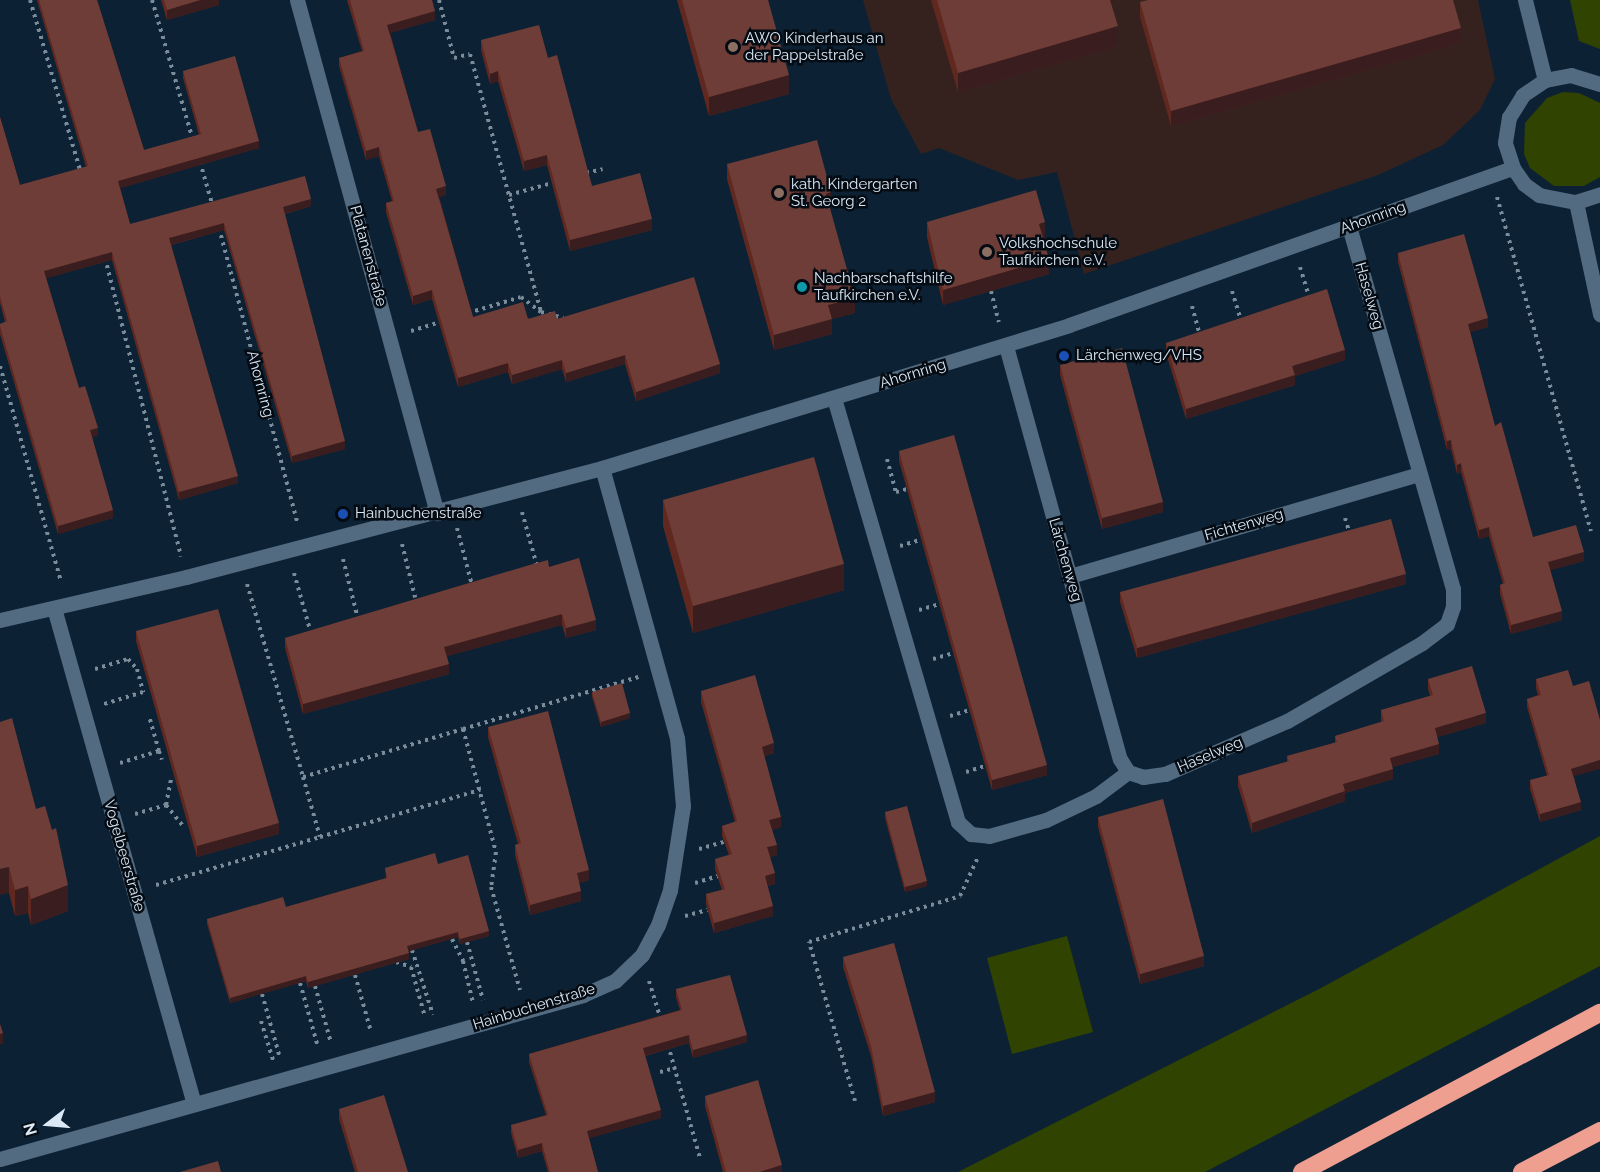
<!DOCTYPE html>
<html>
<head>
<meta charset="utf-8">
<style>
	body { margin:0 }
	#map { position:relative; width:1600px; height:1172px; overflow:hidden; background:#0c2234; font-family:Raleway,sans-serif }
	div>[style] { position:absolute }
	.education>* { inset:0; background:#35221e }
	.green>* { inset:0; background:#304300 }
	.path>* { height:4px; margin-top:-2px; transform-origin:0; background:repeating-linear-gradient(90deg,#7a8b9a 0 3px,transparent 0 7.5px) }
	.minor>* { height:15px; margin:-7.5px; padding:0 7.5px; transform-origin:7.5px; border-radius:7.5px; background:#536b81 }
	.motorway>* { height:18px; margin:-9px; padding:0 9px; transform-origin:9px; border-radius:9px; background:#ef9f90 }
	.wall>* { inset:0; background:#612820 }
	.shaded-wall>* { inset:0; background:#3a1d1e }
	.building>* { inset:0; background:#6e3d37 }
	.dots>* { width:16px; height:16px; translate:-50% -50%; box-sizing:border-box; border:3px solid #040b13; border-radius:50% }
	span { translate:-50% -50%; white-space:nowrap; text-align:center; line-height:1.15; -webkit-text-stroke:5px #040b13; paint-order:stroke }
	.poi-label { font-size:15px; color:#dbe8f5 }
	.left { translate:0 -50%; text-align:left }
	.street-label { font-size:15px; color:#dbe8f5 }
	.north { position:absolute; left:18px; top:1094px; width:60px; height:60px; -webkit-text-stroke:4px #040b13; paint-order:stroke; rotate:254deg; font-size:16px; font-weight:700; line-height:24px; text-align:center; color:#dbe8f5 }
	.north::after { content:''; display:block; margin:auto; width:21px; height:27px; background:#dbe8f5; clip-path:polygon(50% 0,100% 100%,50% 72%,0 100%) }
</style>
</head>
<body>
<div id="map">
	<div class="education">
		<i style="clip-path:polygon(863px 0,1478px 0,1495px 79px,1480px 110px,1443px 145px,1378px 175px,1084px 274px,1057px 172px,1018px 180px,939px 148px,921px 154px,891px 99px)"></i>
	</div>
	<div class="green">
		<i style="clip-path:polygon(1570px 0,1600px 0,1600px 49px,1579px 41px)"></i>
		<i style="clip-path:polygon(1563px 92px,1579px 93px,1600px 103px,1600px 177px,1584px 186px,1554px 186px,1530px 168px,1524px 154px,1525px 123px,1547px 98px)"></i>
		<i style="clip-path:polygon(1600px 836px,1600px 966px,1205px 1172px,958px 1172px,1321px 988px)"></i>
		<i style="clip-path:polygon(1067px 936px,1093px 1032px,1012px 1054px,987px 958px)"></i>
	</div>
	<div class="path">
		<i style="left:30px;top:0;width:180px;rotate:73.6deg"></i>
		<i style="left:152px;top:0;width:146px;rotate:73.7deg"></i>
		<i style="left:439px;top:0;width:60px;rotate:75.5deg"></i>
		<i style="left:454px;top:58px;width:16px;rotate:-14deg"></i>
		<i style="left:470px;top:54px;width:268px;rotate:74.6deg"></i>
		<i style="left:200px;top:162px;width:47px;rotate:73.9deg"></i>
		<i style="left:586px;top:173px;width:17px;rotate:-13deg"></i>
		<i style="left:509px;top:195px;width:49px;rotate:-15.5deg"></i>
		<i style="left:1497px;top:197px;width:347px;rotate:74.3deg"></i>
		<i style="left:219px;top:228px;width:307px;rotate:75.1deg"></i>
		<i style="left:105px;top:258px;width:308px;rotate:75.7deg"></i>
		<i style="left:1300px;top:267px;width:31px;rotate:73deg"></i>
		<i style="left:991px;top:291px;width:32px;rotate:76deg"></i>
		<i style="left:1232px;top:291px;width:31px;rotate:73deg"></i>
		<i style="left:1192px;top:306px;width:31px;rotate:75deg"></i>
		<i style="left:468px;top:313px;width:55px;rotate:-16.8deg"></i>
		<i style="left:521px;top:297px;width:25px;rotate:37deg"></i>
		<i style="left:541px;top:312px;width:23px;rotate:15deg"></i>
		<i style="left:411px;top:331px;width:31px;rotate:-17deg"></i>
		<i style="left:0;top:366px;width:224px;rotate:74.2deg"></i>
		<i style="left:887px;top:459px;width:34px;rotate:75deg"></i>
		<i style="left:896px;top:492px;width:11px;rotate:-15deg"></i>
		<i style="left:522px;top:512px;width:56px;rotate:74.5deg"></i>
		<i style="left:1345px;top:518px;width:17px;rotate:73deg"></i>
		<i style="left:457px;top:528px;width:59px;rotate:75.3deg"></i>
		<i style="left:402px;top:544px;width:55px;rotate:76.2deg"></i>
		<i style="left:900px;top:546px;width:24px;rotate:-17deg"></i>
		<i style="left:343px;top:559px;width:58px;rotate:76deg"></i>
		<i style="left:294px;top:573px;width:59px;rotate:74.3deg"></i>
		<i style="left:247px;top:584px;width:201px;rotate:73.8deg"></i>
		<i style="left:303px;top:777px;width:167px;rotate:-16.7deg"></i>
		<i style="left:463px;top:729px;width:127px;rotate:75deg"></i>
		<i style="left:496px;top:852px;width:35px;rotate:98deg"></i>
		<i style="left:491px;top:887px;width:107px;rotate:74.3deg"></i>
		<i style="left:919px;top:610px;width:22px;rotate:-16deg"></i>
		<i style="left:933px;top:659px;width:22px;rotate:-16deg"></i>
		<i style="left:95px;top:669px;width:34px;rotate:-17deg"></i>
		<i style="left:128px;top:659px;width:13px;rotate:48deg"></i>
		<i style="left:137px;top:669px;width:24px;rotate:75deg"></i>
		<i style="left:143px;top:692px;width:41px;rotate:162.9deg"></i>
		<i style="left:950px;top:716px;width:21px;rotate:-17deg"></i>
		<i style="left:463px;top:729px;width:183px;rotate:-16.5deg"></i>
		<i style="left:159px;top:751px;width:9px;rotate:72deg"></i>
		<i style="left:120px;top:763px;width:41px;rotate:-17.1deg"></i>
		<i style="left:159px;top:751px;width:37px;rotate:-106deg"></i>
		<i style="left:966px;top:772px;width:20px;rotate:-18deg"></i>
		<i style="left:303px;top:777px;width:62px;rotate:74.2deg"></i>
		<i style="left:320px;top:837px;width:167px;rotate:-16.4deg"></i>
		<i style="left:166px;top:805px;width:28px;rotate:51deg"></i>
		<i style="left:135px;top:814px;width:32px;rotate:-16deg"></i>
		<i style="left:166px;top:805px;width:26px;rotate:-79deg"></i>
		<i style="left:699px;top:849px;width:26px;rotate:-16deg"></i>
		<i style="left:695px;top:883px;width:24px;rotate:-17deg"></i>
		<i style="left:156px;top:885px;width:171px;rotate:-16.3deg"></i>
		<i style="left:685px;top:916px;width:23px;rotate:-15deg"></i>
		<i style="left:452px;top:939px;width:25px;rotate:63deg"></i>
		<i style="left:463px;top:961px;width:43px;rotate:76.6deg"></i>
		<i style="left:467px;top:942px;width:60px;rotate:74.6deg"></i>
		<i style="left:412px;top:950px;width:68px;rotate:72.1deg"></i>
		<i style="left:396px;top:962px;width:16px;rotate:18deg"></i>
		<i style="left:411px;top:967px;width:52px;rotate:74.4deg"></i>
		<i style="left:355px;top:975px;width:59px;rotate:74.3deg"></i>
		<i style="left:649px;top:981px;width:41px;rotate:72.9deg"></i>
		<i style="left:300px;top:983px;width:66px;rotate:74.3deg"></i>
		<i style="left:315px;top:986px;width:59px;rotate:74.3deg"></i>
		<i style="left:262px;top:994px;width:66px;rotate:74.3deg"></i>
		<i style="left:261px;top:1021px;width:41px;rotate:72.9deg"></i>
		<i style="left:668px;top:1045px;width:117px;rotate:74.2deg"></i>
		<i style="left:660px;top:1072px;width:16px;rotate:-15deg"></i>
		<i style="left:855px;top:1101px;width:166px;rotate:-106.1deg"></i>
		<i style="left:809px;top:942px;width:158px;rotate:-16.9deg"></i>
		<i style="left:960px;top:896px;width:43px;rotate:-65.2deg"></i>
	</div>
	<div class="minor">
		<i style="left:297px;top:0;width:532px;rotate:74.74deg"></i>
		<i style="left:1525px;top:0;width:82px;rotate:76deg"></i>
		<i style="left:1600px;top:84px;width:30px;rotate:-163deg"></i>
		<i style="left:1571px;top:75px;width:26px;rotate:169deg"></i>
		<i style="left:1545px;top:80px;width:27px;rotate:146deg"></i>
		<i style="left:1523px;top:95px;width:26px;rotate:122deg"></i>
		<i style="left:1509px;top:117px;width:26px;rotate:99deg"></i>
		<i style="left:1505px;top:143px;width:26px;rotate:72deg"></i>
		<i style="left:1513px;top:168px;width:19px;rotate:55deg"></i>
		<i style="left:1524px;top:184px;width:19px;rotate:36deg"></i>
		<i style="left:1539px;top:195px;width:38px;rotate:11deg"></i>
		<i style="left:1576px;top:202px;width:25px;rotate:-18deg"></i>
		<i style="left:1576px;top:202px;width:115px;rotate:77.9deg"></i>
		<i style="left:1006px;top:346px;width:428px;rotate:74.6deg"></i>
		<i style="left:1120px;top:759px;width:15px;rotate:58deg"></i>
		<i style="left:834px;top:398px;width:442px;rotate:73.7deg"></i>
		<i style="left:958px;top:822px;width:18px;rotate:43deg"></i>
		<i style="left:971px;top:834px;width:18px;rotate:6deg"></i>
		<i style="left:989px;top:836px;width:59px;rotate:-15.7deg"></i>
		<i style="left:1046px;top:820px;width:55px;rotate:-25.6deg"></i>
		<i style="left:1096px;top:796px;width:40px;rotate:-37deg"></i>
		<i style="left:1128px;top:772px;width:16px;rotate:18deg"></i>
		<i style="left:1143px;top:777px;width:22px;rotate:-8deg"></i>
		<i style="left:1165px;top:774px;width:133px;rotate:-23.5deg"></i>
		<i style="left:1287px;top:721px;width:156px;rotate:-30deg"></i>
		<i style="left:1422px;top:643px;width:31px;rotate:-37deg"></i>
		<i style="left:1447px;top:624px;width:18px;rotate:-71deg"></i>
		<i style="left:1453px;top:607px;width:18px;rotate:-90deg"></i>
		<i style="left:1453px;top:589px;width:377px;rotate:-106deg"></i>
		<i style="left:1070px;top:576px;width:364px;rotate:-16.3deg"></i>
		<i style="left:54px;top:608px;width:515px;rotate:74.24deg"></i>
		<i style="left:0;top:620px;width:191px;rotate:-13deg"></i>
		<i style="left:186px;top:577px;width:430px;rotate:-14.7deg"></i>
		<i style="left:602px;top:468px;width:488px;rotate:-17deg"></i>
		<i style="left:1069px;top:325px;width:471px;rotate:-19.5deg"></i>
		<i style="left:0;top:1159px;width:606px;rotate:-15.71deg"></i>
		<i style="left:583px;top:995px;width:35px;rotate:-24deg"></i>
		<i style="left:615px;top:981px;width:37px;rotate:-44deg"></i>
		<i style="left:642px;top:955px;width:34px;rotate:-62deg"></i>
		<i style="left:658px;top:925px;width:37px;rotate:-71deg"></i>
		<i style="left:670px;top:890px;width:85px;rotate:-81.2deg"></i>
		<i style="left:683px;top:806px;width:68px;rotate:-95deg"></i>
		<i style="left:677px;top:738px;width:280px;rotate:-105.5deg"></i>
	</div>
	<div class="motorway">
		<i style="left:1302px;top:1172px;width:338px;rotate:-28.1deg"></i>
		<i style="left:1522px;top:1172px;width:88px;rotate:-27.7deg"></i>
	</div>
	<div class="wall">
		<i style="clip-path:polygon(37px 0,97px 0,144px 150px,199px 135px,183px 78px,183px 71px,259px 148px,120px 188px,130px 224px,311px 206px,285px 214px,345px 449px,292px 463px,224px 230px,171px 245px,238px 483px,179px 500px,112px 260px,46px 278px,79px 388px,98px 435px,92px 437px,113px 518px,58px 534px,0 334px,0 324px,5px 322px,0 303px,0 117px,20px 185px,86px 167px)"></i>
		<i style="clip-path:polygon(161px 0,219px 0,219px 5px,167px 20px)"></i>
		<i style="clip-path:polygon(347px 0,432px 0,435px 20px,390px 33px,418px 132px,446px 195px,439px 197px,473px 317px,557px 319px,720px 373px,636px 401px,625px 364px,566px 382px,562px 369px,512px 384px,508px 372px,458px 387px,432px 299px,413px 305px,386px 212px,386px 203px,392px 201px,379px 156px,366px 160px,339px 66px,339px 58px,362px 51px)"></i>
		<i style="clip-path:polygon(677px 0,768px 0,789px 94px,709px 116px)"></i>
		<i style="clip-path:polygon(931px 0,1110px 0,1118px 46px,958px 92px)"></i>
		<i style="clip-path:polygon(1140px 2px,1461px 43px,1171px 126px,1140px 17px)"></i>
		<i style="clip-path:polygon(481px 40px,548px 58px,592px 186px,652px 230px,570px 251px,547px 165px,524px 171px,498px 81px,490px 84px,481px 50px)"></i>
		<i style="clip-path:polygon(727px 164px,831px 207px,830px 208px,855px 313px,832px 319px,832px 334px,774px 350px,727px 179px)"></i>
		<i style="clip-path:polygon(927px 222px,1045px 237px,1042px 238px,1049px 274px,943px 305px,927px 237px)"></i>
		<i style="clip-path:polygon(1398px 253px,1488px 327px,1470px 332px,1495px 426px,1533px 537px,1584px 561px,1550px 570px,1562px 620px,1511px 634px,1500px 594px,1500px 585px,1503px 584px,1489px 536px,1479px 539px,1461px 472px,1457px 474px,1451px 449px,1447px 450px,1398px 262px)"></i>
		<i style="clip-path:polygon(1166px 343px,1345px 360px,1295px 376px,1295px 385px,1186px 419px,1166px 353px)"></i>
		<i style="clip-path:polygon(1060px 365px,1163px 512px,1102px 529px,1060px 375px)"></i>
		<i style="clip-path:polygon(899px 451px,1047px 775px,992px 790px,899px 461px)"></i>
		<i style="clip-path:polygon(663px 500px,844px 590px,693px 633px,663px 526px)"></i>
		<i style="clip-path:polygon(549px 567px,596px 630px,566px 638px,562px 625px,447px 656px,449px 674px,303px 714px,285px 648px,285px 638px)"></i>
		<i style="clip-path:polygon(1406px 584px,1137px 658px,1120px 602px,1120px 592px)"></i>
		<i style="clip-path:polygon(136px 631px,279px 834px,197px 857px,136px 641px)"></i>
		<i style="clip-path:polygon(1428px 679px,1486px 723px,1437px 737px,1439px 754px,1392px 767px,1393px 779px,1345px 793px,1345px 801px,1252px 833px,1238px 786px,1238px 776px,1287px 762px,1287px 756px,1335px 743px,1335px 736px,1381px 722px,1381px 710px,1430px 696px,1428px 689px)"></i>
		<i style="clip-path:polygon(1536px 679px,1574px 777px,1581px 810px,1540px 822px,1530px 789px,1530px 780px,1547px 776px,1527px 707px,1527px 699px,1538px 695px,1536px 688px)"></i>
		<i style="clip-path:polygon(701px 691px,774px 753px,764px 756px,781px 827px,772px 830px,777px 855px,770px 857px,775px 884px,767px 886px,773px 916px,714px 933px,706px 904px,706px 894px,722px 890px,715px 869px,715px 859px,729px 855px,722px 836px,722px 826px,735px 822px,701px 702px)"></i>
		<i style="clip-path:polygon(592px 692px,630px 718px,601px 727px,592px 697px)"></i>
		<i style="clip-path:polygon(0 722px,36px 809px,68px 911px,31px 925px,28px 913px,15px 916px,9px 893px)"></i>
		<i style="clip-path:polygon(488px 727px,589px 880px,579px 883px,581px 901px,530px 915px,515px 855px,515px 845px,518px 844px,488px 737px)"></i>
		<i style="clip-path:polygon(885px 812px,927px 886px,905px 892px,885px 818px)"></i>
		<i style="clip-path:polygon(1098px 817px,1204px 966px,1140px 984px,1098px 827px)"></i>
		<i style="clip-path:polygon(438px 864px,489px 936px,460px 944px,458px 937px,408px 951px,409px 959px,308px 988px,306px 981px,230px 1003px,207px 924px,207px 919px,286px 907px,386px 878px,385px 868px)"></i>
		<i style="clip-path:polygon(843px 957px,935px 1102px,883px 1116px,871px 1056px,843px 967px)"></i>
		<i style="clip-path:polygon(676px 989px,747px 1042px,693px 1058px,689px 1043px,645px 1056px,661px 1118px,589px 1138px,598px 1172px,548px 1172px,542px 1151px,518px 1158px,511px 1133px,511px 1125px,546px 1115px,529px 1062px,529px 1054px,680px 1010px,676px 997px)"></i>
		<i style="clip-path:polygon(705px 1096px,782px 1172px,723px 1172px,705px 1106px)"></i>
		<i style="clip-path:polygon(339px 1109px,408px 1172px,355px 1172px,339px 1119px)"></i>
	</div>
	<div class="shaded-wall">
		<i style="clip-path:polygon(200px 0,219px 0,219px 5px,167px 20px,167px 10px)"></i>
		<i style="clip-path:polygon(435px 11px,435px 20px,387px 34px,387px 25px)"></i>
		<i style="clip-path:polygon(1118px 26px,1118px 46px,958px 92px,958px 73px)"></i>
		<i style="clip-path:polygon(1461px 28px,1461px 43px,1171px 126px,1171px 111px)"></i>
		<i style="clip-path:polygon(498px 71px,498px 81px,490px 84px,490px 74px)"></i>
		<i style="clip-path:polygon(789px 75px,789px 94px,709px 116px,709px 97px)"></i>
		<i style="clip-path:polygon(259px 141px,259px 148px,118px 189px,118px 181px)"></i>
		<i style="clip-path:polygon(379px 147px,379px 156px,366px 160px,366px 151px)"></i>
		<i style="clip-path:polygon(547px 155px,547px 165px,524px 171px,524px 161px)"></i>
		<i style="clip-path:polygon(446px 186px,446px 195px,436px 198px,436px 189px)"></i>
		<i style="clip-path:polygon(831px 192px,831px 207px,826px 209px,826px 194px)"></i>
		<i style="clip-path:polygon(311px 199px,311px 206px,283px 214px,283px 207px)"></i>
		<i style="clip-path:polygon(652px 219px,652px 230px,570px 251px,570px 240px)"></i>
		<i style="clip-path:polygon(1045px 222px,1045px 237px,1039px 239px,1039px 224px)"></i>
		<i style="clip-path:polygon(224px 223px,224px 230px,169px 245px,169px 238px)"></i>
		<i style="clip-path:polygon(112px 252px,112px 260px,44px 279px,44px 271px)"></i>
		<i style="clip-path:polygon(1049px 259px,1049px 274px,943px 305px,943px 290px)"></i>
		<i style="clip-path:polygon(432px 290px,432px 299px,413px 305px,413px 296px)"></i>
		<i style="clip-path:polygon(855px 298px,855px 313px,832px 319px,832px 334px,774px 350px,774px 335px,828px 305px)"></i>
		<i style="clip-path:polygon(1488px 318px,1488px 327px,1468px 333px,1468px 324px)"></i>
		<i style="clip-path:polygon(1345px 350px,1345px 360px,1295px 376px,1295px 385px,1186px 419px,1186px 409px,1292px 366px)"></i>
		<i style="clip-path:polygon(625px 355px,625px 364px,566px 382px,566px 373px)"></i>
		<i style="clip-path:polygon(562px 360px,562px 369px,512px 384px,512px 375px)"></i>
		<i style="clip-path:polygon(508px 363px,508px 372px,458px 387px,458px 378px)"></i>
		<i style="clip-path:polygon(720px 364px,720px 373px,636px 401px,636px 392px)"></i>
		<i style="clip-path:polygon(98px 428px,98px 435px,90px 438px,90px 430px)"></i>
		<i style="clip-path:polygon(1451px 440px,1451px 449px,1447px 450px,1447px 441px)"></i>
		<i style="clip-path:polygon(345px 441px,345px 449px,292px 463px,292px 456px)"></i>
		<i style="clip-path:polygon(1461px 463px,1461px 472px,1457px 474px,1457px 465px)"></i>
		<i style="clip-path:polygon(238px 476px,238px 483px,179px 500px,179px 492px)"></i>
		<i style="clip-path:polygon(1163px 502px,1163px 512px,1102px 529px,1102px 518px)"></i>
		<i style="clip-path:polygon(113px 510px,113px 518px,58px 534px,58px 526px)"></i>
		<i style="clip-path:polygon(1489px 527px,1489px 536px,1479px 539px,1479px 530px)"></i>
		<i style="clip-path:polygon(1584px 552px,1584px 561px,1548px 571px,1548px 562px)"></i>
		<i style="clip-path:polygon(844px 564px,844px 590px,693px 633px,693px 606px)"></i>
		<i style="clip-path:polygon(1406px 574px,1406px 584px,1137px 658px,1137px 648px)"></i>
		<i style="clip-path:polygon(1562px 611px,1562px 620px,1511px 634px,1511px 625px)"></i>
		<i style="clip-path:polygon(562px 614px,562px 625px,444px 657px,444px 647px)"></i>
		<i style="clip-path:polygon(596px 620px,596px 630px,566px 638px,566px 628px)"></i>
		<i style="clip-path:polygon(449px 664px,449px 674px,303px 714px,303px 704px)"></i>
		<i style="clip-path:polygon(630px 713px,630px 718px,601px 727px,601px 722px)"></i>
		<i style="clip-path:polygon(1486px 713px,1486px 723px,1435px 738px,1435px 728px)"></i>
		<i style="clip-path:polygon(774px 743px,774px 753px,762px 757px,762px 747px)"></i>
		<i style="clip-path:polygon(1439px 744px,1439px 754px,1390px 768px,1390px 758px)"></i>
		<i style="clip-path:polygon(1600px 760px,1600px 769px,1571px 777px,1571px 769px)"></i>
		<i style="clip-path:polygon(1047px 765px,1047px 775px,992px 790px,992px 780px)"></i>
		<i style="clip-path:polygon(1393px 769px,1393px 779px,1345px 793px,1345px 801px,1252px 833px,1252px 823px,1343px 784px)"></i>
		<i style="clip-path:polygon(1581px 802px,1581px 810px,1540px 822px,1540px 814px)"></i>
		<i style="clip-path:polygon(781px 817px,781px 827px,769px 831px,769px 820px)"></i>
		<i style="clip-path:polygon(279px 823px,279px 834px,197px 857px,197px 846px)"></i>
		<i style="clip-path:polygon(777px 845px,777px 855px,767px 858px,767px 847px)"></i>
		<i style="clip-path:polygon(9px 867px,9px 893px,0 895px,0 869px)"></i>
		<i style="clip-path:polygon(589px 870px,589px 880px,577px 884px,577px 873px)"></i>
		<i style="clip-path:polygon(775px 873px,775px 884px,765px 887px,765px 876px)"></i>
		<i style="clip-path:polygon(927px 881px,927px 886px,905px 892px,905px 887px)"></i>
		<i style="clip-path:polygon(68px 885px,68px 911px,31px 925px,31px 899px)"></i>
		<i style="clip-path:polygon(28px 886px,28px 913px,15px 916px,15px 890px)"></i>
		<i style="clip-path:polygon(581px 891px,581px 901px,530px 915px,530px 905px)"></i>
		<i style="clip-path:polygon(773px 906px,773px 916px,714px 933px,714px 923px)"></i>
		<i style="clip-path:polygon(489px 931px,489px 936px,460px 944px,460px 939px)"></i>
		<i style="clip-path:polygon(458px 932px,458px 937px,407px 952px,407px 946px)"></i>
		<i style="clip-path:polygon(409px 953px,409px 959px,308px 988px,308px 982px)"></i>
		<i style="clip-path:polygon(1204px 956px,1204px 966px,1140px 984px,1140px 974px)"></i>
		<i style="clip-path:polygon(306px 976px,306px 981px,230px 1003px,230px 998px)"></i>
		<i style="clip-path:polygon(3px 1033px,3px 1044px,0 1044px,0 1034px)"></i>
		<i style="clip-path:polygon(689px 1035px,689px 1043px,643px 1056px,643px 1048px)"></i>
		<i style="clip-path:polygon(747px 1035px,747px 1042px,693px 1058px,693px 1050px)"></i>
		<i style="clip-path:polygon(935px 1092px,935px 1102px,883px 1116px,883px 1106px)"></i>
		<i style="clip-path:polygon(661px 1110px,661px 1118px,587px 1139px,587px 1131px)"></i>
		<i style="clip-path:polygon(542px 1143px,542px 1151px,518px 1158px,518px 1150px)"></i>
		<i style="clip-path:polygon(782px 1165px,782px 1172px,759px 1172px)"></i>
	</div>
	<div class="building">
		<i style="clip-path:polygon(39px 0,97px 0,144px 150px,201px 134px,183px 71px,235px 56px,259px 141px,118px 181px,130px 224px,305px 176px,311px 199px,283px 207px,345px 441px,292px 456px,224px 223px,169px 238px,238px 476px,179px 492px,112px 252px,44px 271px,79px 388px,85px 386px,98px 428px,90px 430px,113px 510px,58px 526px,0 326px,0 324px,7px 321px,0 296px,0 117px,20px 185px,88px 166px)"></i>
		<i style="clip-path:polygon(164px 0,200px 0,167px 10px)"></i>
		<i style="clip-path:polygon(350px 0,432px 0,435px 11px,387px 25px,418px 132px,430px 129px,446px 186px,436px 189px,473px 317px,523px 302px,528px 319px,555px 311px,557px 319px,694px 277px,720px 364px,636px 392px,625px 355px,566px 373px,562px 360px,512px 375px,508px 363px,458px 378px,432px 290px,413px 296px,386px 203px,394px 201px,379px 147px,366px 151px,339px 58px,364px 51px)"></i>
		<i style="clip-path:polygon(682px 0,768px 0,789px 75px,709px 97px)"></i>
		<i style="clip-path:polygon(937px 0,1110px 0,1118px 26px,958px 73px)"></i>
		<i style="clip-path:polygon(1148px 0,1453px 0,1461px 28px,1171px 111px,1140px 2px)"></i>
		<i style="clip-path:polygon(539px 25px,548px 58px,557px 55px,592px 186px,640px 173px,652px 219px,570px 240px,547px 155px,524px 161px,498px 71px,490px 74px,481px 40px)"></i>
		<i style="clip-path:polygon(817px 140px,831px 192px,826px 194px,855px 298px,828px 305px,832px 319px,774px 335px,727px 164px)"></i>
		<i style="clip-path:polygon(1036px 190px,1045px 222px,1039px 224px,1049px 259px,943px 290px,927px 222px)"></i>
		<i style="clip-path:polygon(1464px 234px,1488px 318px,1468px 324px,1495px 426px,1501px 422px,1533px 537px,1576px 525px,1584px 552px,1548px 562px,1562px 611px,1511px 625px,1500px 585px,1505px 583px,1489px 527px,1479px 530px,1461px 463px,1457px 465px,1451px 440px,1447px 441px,1398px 253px)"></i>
		<i style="clip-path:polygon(1327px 289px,1345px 350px,1292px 366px,1295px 375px,1186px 409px,1166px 343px)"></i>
		<i style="clip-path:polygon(1122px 348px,1163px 502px,1102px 518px,1060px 365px)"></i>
		<i style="clip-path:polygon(954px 435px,1047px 765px,992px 780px,899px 451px)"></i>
		<i style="clip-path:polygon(814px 457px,844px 564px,693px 606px,663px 500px)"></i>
		<i style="clip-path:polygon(1391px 519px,1406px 574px,1137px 648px,1120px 592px)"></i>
		<i style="clip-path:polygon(579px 558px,596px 620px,566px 628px,562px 614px,444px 647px,449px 664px,303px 704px,285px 638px,533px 564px,548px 560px,549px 567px)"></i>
		<i style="clip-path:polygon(218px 609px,279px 823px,197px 846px,136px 631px)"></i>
		<i style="clip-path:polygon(1472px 666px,1486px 713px,1435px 728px,1439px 744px,1390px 758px,1393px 769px,1343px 784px,1345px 791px,1252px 823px,1238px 776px,1289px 761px,1287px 756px,1337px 742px,1335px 736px,1384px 721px,1381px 710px,1433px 695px,1428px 679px)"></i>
		<i style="clip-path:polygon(1568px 670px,1573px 686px,1589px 681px,1600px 720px,1600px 760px,1571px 769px,1581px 802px,1540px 814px,1530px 780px,1549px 775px,1527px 699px,1541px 695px,1536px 679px)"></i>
		<i style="clip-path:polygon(755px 675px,774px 743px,762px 747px,781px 817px,769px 820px,777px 845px,767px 847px,775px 873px,765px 876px,773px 906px,714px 923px,706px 894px,725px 889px,715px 859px,732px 854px,722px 826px,737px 821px,701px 691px)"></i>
		<i style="clip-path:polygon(622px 683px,630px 713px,601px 722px,592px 692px)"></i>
		<i style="clip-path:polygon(548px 711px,589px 870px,577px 873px,581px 891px,530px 905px,515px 845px,521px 843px,488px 727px)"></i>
		<i style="clip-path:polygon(12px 718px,36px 809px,45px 806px,52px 830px,56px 828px,68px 885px,31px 899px,28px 886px,15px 890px,9px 867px,0 869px,0 722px)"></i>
		<i style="clip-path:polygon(1163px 799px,1204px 956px,1140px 974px,1098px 817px)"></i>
		<i style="clip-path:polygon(907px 806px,927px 881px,905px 887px,885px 812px)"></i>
		<i style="clip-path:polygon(435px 853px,438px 864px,468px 855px,489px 931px,460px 939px,458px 932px,407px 946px,409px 953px,308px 982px,306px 976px,230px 998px,207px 919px,283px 897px,286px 907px,387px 878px,385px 868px)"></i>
		<i style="clip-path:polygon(894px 943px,935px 1092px,883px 1106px,871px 1046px,843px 957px)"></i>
		<i style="clip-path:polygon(730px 975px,747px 1035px,693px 1050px,689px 1035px,643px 1048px,661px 1110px,587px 1131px,598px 1172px,550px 1172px,542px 1143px,518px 1150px,511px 1125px,548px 1115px,529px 1054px,682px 1010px,676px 989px)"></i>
		<i style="clip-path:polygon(0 1024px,3px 1033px,0 1034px)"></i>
		<i style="clip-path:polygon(758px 1080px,782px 1165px,759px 1172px,726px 1172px,705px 1096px)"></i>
		<i style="clip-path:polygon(384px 1095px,408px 1172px,358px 1172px,339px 1109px)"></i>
		<i style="clip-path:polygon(218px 1161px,221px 1172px,180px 1172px)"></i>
	</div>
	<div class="dots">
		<i style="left:733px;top:47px;background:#8d6e63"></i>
		<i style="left:779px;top:193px;background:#8d6e63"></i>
		<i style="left:987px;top:252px;background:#8d6e63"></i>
		<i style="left:802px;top:287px;background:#0f9aa8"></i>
		<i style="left:1064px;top:356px;background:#1a4fb4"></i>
		<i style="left:343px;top:514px;background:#1a4fb4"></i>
	</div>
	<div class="poi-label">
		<span class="left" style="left:745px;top:47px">AWO Kinderhaus an<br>der Pappelstraße</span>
		<span class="left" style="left:791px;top:193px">kath. Kindergarten<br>St. Georg 2</span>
		<span class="left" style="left:999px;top:252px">Volkshochschule<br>Taufkirchen e.V.</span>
		<span class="left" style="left:814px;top:287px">Nachbarschaftshilfe<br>Taufkirchen e.V.</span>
		<span class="left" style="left:1076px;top:356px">Lärchenweg/VHS</span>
		<span class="left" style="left:355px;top:514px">Hainbuchenstraße</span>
	</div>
	<div class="street-label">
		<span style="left:1373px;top:218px;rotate:-20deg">Ahornring</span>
		<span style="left:368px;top:256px;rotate:75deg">Platanenstraße</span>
		<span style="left:1369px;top:296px;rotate:74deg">Haselweg</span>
		<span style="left:913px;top:374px;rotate:-17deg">Ahornring</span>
		<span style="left:260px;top:384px;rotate:75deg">Ahornring</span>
		<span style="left:1244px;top:525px;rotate:-16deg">Fichtenweg</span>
		<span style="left:1065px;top:560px;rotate:74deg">Lärchenweg</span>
		<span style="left:1210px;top:755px;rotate:-23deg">Haselweg</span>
		<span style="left:124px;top:856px;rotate:74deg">Vogelbeerstraße</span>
		<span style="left:534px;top:1007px;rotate:-17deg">Hainbuchenstraße</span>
	</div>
	<div class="north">N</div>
</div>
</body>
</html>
